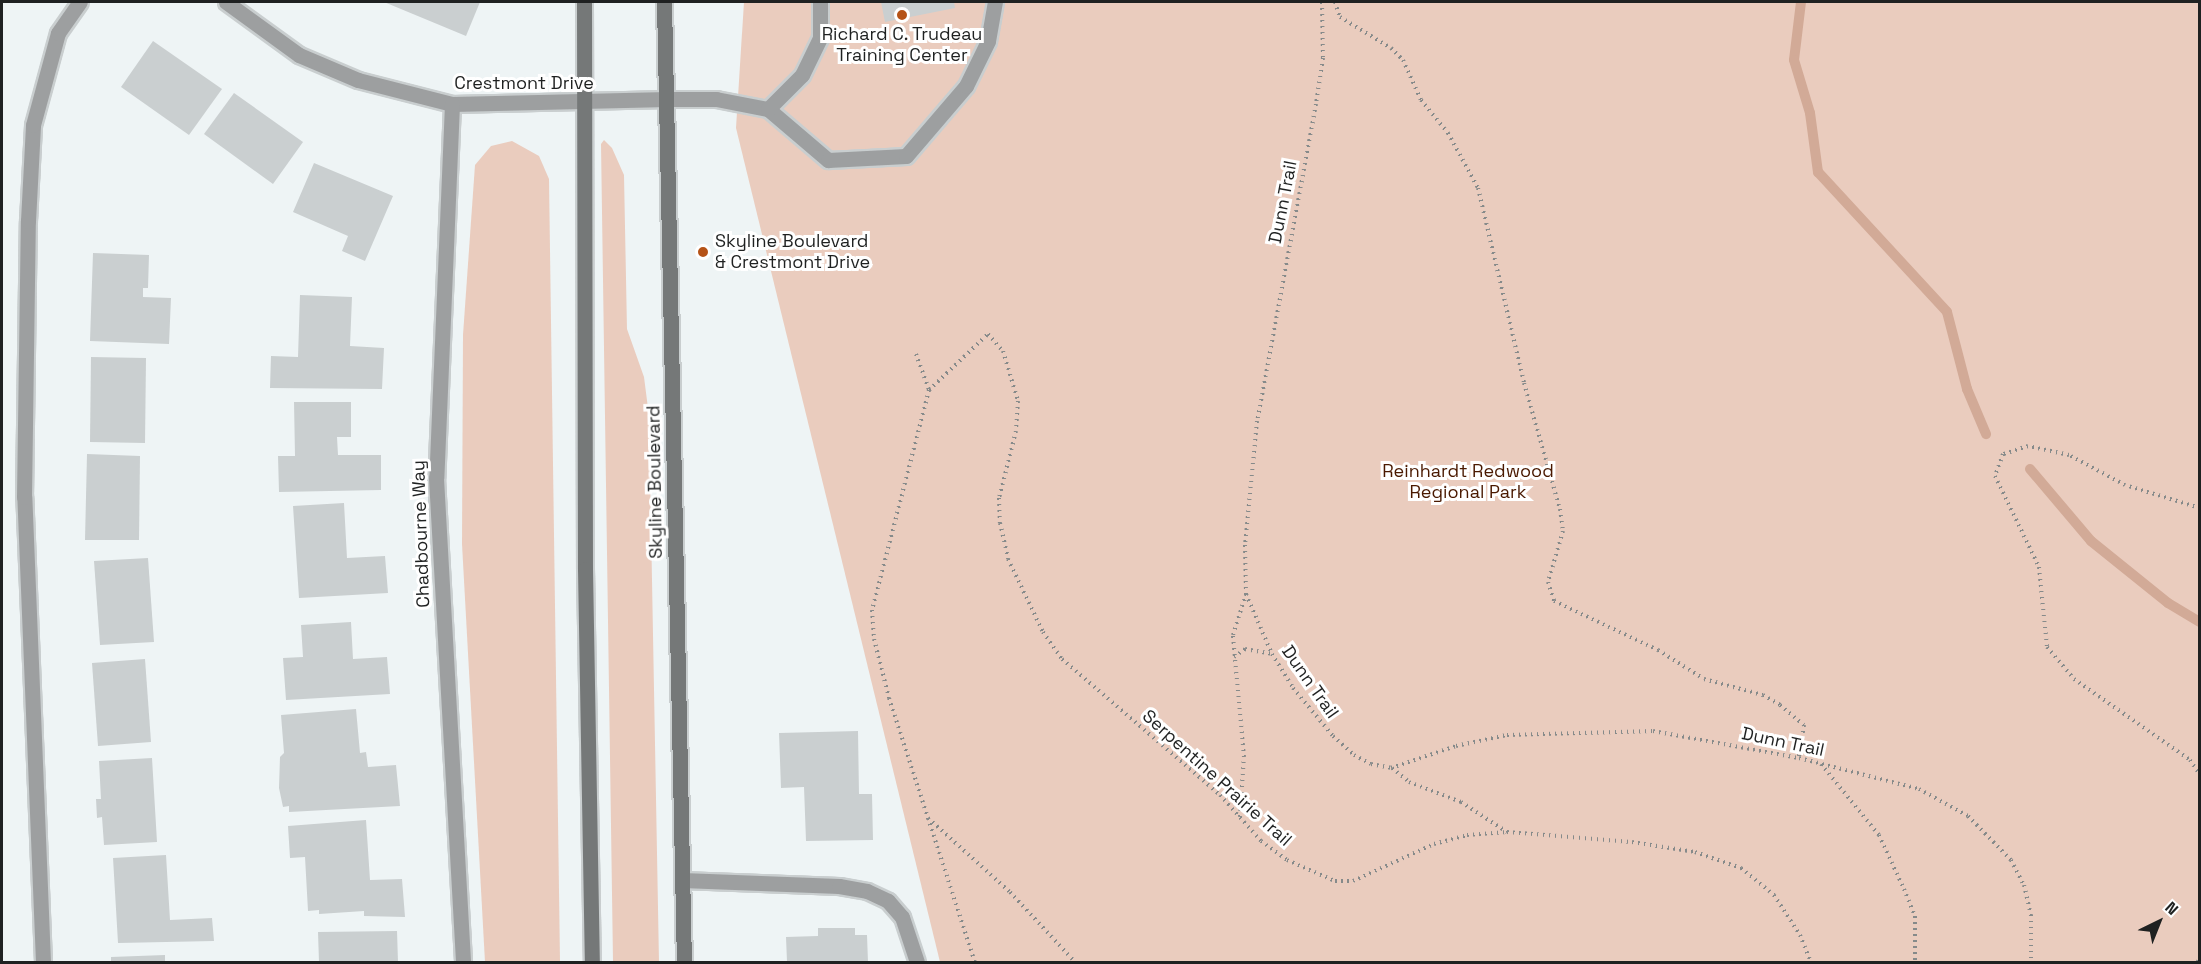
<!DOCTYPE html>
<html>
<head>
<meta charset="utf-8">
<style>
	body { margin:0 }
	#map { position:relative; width:2201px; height:964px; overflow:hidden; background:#eef4f5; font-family:"Space Grotesk",sans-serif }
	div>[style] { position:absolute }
	.green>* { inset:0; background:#eaccbe }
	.stream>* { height:10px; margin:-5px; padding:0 5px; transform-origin:5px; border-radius:5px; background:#d2aa97 }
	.building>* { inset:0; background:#cacfd0 }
	.path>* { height:4px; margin-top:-2px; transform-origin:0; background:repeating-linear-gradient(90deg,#868a8a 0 1.5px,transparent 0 6px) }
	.roads { filter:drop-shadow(2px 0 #c9cecf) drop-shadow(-2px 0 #c9cecf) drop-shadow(0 2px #c9cecf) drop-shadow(0 -2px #c9cecf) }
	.lane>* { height:15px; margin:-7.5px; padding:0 7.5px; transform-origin:7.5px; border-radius:7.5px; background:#9d9fa0 }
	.street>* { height:15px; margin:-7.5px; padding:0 7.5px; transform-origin:7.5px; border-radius:7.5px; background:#9d9fa0 }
	.secondary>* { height:15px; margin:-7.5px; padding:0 7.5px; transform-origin:7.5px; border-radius:7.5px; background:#757878 }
	.dots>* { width:16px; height:16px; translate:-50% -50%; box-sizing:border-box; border:3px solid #fff; border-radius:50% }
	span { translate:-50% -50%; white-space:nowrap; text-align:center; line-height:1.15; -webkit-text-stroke:6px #fff; paint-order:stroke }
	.poi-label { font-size:18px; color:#1f2121 }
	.left { translate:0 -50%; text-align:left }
	.street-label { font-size:18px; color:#1f2121 }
	.park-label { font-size:18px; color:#4a1900 }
	.frame { position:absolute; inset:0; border:3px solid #1f2121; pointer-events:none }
	.north { position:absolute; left:2129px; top:892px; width:60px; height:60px; -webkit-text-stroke:4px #fff; paint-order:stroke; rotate:43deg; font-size:16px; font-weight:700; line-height:24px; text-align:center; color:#1f2121 }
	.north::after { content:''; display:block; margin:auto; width:21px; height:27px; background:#1f2121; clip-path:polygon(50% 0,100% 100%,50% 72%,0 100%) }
</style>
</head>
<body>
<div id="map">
	<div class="green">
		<i style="clip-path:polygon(744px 2px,2199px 2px,2199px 962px,940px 962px,736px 128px)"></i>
		<i style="clip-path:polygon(604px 140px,612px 148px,624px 175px,627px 329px,644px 377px,649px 416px,659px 962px,613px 962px,601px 144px)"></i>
		<i style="clip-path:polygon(512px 141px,539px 156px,549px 179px,560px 962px,485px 962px,462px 544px,463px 335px,475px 165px,491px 146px)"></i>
	</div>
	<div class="stream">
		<i style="left:1801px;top:2px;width:58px;rotate:96.9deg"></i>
		<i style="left:1794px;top:60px;width:55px;rotate:73.2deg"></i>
		<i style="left:1810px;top:113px;width:60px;rotate:82.3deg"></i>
		<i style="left:1818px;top:172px;width:190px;rotate:47.3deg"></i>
		<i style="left:1947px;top:312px;width:80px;rotate:75.4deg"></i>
		<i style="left:1967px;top:389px;width:49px;rotate:67.1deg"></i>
		<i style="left:2030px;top:469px;width:94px;rotate:49.7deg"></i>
		<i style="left:2091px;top:541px;width:99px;rotate:38.8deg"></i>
		<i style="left:2168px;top:603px;width:37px;rotate:31deg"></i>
	</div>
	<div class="building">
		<i style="clip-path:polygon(384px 2px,480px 2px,466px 36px)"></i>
		<i style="clip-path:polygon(881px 2px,954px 2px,955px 8px,885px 22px)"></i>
		<i style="clip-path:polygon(153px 41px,222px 89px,189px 135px,121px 87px)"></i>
		<i style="clip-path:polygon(234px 93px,303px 142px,273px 184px,204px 134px)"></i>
		<i style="clip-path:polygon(314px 163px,393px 196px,365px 261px,342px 251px,348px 236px,293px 212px)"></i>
		<i style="clip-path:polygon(93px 253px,149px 255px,148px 288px,143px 288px,143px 297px,171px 298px,169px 344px,90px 341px)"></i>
		<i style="clip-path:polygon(300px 295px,352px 297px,350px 346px,384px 348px,382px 389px,270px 388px,271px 356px,298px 357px)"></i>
		<i style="clip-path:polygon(91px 357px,146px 358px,145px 443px,90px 442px)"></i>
		<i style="clip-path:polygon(294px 402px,351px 402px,351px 437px,337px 437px,338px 455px,381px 455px,381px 490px,279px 492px,278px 456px,295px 456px)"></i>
		<i style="clip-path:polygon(87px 454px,140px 456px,139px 540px,85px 540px)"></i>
		<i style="clip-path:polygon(344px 503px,347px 558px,385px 556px,388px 593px,299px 598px,293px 506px)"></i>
		<i style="clip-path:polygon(148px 558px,154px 642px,100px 645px,94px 561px)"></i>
		<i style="clip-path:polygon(351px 622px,353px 659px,387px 657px,390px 694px,286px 700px,283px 658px,303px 657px,301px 625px)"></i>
		<i style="clip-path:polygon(145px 659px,151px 742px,98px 746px,92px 663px)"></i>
		<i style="clip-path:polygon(356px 709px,360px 753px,366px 752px,368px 767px,396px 765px,400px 806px,289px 812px,289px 806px,283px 807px,279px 788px,280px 757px,284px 753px,281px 715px)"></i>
		<i style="clip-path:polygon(858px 731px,859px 794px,872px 794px,873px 840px,806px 841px,804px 787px,781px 788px,779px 733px)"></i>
		<i style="clip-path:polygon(152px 758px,157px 842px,104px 845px,102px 817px,97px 818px,96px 799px,101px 799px,99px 761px)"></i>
		<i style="clip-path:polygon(366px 820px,370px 880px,402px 879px,405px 917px,364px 916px,364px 911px,319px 914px,319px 910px,308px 911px,305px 857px,290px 858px,288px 826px)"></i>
		<i style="clip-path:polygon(166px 855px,170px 920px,212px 918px,214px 941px,118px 943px,113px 858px)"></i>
		<i style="clip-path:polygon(818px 928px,855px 928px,855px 935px,867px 935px,868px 962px,787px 962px,786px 937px,818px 936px)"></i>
		<i style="clip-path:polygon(397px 931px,398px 962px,319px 962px,318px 932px)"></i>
		<i style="clip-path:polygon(165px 955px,165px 962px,111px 962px,111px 957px)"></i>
	</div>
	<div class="path">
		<i style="left:1322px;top:2px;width:56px;rotate:89deg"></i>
		<i style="left:1323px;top:58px;width:47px;rotate:98.7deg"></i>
		<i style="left:1316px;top:104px;width:322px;rotate:100.5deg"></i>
		<i style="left:1257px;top:421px;width:125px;rotate:95.5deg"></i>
		<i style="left:1245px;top:545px;width:49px;rotate:88.8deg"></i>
		<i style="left:1246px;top:594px;width:65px;rotate:66.6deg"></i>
		<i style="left:1272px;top:654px;width:40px;rotate:58deg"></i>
		<i style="left:1293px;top:688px;width:62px;rotate:50.2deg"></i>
		<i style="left:1333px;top:736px;width:28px;rotate:42deg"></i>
		<i style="left:1354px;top:755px;width:19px;rotate:28deg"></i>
		<i style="left:1371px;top:764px;width:20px;rotate:11deg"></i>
		<i style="left:1391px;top:768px;width:69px;rotate:-18.7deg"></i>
		<i style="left:1456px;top:746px;width:52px;rotate:-12.2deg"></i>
		<i style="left:1507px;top:735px;width:146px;rotate:-1.6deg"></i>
		<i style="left:1653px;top:731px;width:148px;rotate:10.5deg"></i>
		<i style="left:1799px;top:758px;width:124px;rotate:14.5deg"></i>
		<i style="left:1919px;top:789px;width:56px;rotate:28.9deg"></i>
		<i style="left:1968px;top:816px;width:62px;rotate:45.7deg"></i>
		<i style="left:2011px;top:860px;width:28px;rotate:63deg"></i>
		<i style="left:2024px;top:885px;width:31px;rotate:77deg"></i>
		<i style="left:2031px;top:915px;width:47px;rotate:90deg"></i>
		<i style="left:1335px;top:2px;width:16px;rotate:72deg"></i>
		<i style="left:1340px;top:17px;width:60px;rotate:31.3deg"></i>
		<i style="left:1391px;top:48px;width:17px;rotate:45deg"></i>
		<i style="left:1403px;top:60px;width:44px;rotate:65.8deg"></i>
		<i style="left:1421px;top:100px;width:43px;rotate:50.7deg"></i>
		<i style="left:1448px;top:133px;width:63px;rotate:61.4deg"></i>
		<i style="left:1478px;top:188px;width:200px;rotate:76.7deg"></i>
		<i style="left:1524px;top:383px;width:131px;rotate:74.1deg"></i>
		<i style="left:1560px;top:509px;width:22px;rotate:82deg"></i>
		<i style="left:1563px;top:531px;width:53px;rotate:106.4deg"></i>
		<i style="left:1548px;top:582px;width:20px;rotate:72deg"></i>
		<i style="left:1554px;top:601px;width:115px;rotate:25.2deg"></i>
		<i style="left:1658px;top:650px;width:54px;rotate:32.2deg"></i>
		<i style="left:1704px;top:679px;width:61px;rotate:15.2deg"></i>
		<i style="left:1763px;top:695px;width:20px;rotate:30deg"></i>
		<i style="left:1780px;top:705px;width:31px;rotate:40deg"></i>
		<i style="left:1804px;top:725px;width:33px;rotate:99deg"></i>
		<i style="left:916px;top:354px;width:38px;rotate:70deg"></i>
		<i style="left:929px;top:390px;width:227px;rotate:104.5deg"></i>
		<i style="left:872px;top:610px;width:29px;rotate:86deg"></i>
		<i style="left:874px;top:639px;width:61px;rotate:75.7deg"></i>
		<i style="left:889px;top:698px;width:278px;rotate:72deg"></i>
		<i style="left:929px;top:390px;width:81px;rotate:-43.5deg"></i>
		<i style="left:988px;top:334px;width:23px;rotate:49deg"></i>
		<i style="left:1003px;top:351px;width:52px;rotate:73.3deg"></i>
		<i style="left:1018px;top:401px;width:30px;rotate:94deg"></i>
		<i style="left:1016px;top:431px;width:69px;rotate:104.2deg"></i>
		<i style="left:999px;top:498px;width:25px;rotate:88deg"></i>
		<i style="left:1000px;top:523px;width:37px;rotate:77deg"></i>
		<i style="left:1008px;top:559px;width:81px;rotate:64.4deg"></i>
		<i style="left:1043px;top:632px;width:33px;rotate:55deg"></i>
		<i style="left:1062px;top:659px;width:208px;rotate:40.7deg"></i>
		<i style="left:1220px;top:795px;width:62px;rotate:48.3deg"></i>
		<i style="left:1261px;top:841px;width:32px;rotate:36deg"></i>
		<i style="left:1287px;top:860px;width:52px;rotate:23.6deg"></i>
		<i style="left:1335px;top:881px;width:18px"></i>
		<i style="left:1353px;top:881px;width:89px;rotate:-24.6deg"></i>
		<i style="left:1434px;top:844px;width:34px;rotate:-15deg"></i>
		<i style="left:1467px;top:835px;width:40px;rotate:-4.3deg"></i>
		<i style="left:1507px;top:832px;width:125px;rotate:4.6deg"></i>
		<i style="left:1632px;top:842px;width:64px;rotate:9deg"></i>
		<i style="left:1695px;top:852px;width:49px;rotate:19.2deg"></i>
		<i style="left:1741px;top:868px;width:43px;rotate:39.3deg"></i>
		<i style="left:1774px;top:895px;width:48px;rotate:57deg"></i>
		<i style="left:1800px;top:935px;width:29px;rotate:68deg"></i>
		<i style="left:2200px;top:508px;width:78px;rotate:-163deg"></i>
		<i style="left:2125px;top:485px;width:64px;rotate:-151.8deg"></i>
		<i style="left:2069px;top:455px;width:42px;rotate:-167.6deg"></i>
		<i style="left:2028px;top:446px;width:26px;rotate:162deg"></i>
		<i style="left:2003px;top:454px;width:23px;rotate:110deg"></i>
		<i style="left:1995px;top:476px;width:101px;rotate:64.2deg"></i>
		<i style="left:2039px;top:567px;width:80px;rotate:84.3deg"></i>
		<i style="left:2047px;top:647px;width:42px;rotate:49.8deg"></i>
		<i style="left:2074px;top:679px;width:141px;rotate:34.9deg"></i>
		<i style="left:2190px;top:760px;width:18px;rotate:56deg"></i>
		<i style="left:1234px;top:657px;width:14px;rotate:-36deg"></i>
		<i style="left:1245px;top:649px;width:27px;rotate:10deg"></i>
		<i style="left:1821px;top:764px;width:92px;rotate:50.8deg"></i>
		<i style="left:1879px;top:835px;width:60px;rotate:65.2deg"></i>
		<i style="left:1904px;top:889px;width:29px;rotate:68deg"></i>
		<i style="left:1915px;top:916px;width:46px;rotate:90deg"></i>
		<i style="left:1392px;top:768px;width:22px;rotate:39deg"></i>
		<i style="left:1409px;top:782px;width:56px;rotate:21deg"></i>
		<i style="left:1461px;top:802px;width:55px;rotate:33.1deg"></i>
		<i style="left:1240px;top:817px;width:60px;rotate:-86.2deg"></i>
		<i style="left:1244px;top:757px;width:122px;rotate:-95.2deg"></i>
		<i style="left:1233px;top:635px;width:43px;rotate:-72.4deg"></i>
		<i style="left:928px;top:818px;width:110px;rotate:42.1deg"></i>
		<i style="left:1010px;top:892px;width:96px;rotate:47.1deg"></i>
		<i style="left:2197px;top:962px;width:4px;rotate:-34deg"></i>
	</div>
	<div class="roads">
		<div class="lane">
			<i style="left:668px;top:99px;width:48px"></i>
			<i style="left:716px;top:99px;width:53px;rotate:10.9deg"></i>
			<i style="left:768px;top:109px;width:79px;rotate:40.4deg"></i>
			<i style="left:828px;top:160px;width:78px;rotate:-2.9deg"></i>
			<i style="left:906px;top:156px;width:92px;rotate:-49.4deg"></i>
			<i style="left:966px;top:86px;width:50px;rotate:-63.9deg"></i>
			<i style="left:988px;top:41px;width:40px;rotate:-80deg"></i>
			<i style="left:768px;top:109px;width:48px;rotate:-45deg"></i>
			<i style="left:802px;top:75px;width:41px;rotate:-64.1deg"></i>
			<i style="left:820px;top:38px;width:36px;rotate:-90deg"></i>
			<i style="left:682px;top:880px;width:157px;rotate:2.2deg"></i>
			<i style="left:839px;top:886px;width:28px;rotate:10deg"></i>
			<i style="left:867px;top:891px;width:23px;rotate:25deg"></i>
			<i style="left:888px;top:901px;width:21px;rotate:49deg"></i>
			<i style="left:902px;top:917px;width:47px;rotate:71.6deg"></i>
		</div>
		<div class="street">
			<i style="left:226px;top:2px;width:90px;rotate:36deg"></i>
			<i style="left:299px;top:55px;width:64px;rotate:23deg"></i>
			<i style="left:358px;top:80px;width:97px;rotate:14.3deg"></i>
			<i style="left:452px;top:104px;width:216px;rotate:-1.3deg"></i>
			<i style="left:452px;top:104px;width:374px;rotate:92.4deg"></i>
			<i style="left:436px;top:478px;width:485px;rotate:86.8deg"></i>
			<i style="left:43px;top:962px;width:465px;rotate:-92.3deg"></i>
			<i style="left:24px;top:497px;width:276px;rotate:-89.2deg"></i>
			<i style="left:28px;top:221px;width:96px;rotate:-87deg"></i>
			<i style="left:33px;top:125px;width:95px;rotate:-74.8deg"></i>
			<i style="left:58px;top:33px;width:38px;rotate:-55deg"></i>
		</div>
		<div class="secondary">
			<i style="left:584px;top:2px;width:567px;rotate:89.9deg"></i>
			<i style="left:585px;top:569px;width:393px;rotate:89deg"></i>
			<i style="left:664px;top:2px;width:960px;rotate:88.81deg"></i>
		</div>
	</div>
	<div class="dots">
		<i style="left:902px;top:15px;background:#b55317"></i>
		<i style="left:703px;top:252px;background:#b55317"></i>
	</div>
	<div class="poi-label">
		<span style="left:902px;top:45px">Richard C. Trudeau<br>Training Center</span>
		<span class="left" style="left:715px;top:252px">Skyline Boulevard<br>&amp; Crestmont Drive</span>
	</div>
	<div class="street-label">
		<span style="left:524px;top:83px">Crestmont Drive</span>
		<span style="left:1283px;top:202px;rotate:-79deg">Dunn Trail</span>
		<span style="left:655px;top:482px;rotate:-91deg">Skyline Boulevard</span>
		<span style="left:421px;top:534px;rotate:-92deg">Chadbourne Way</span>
		<span style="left:1310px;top:682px;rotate:55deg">Dunn Trail</span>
		<span style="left:1783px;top:742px;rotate:12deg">Dunn Trail</span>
		<span style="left:1217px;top:778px;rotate:42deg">Serpentine Prairie Trail</span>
	</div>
	<div class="park-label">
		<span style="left:1468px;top:482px">Reinhardt Redwood<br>Regional Park</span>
	</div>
	<div class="frame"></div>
	<div class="north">N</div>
</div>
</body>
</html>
